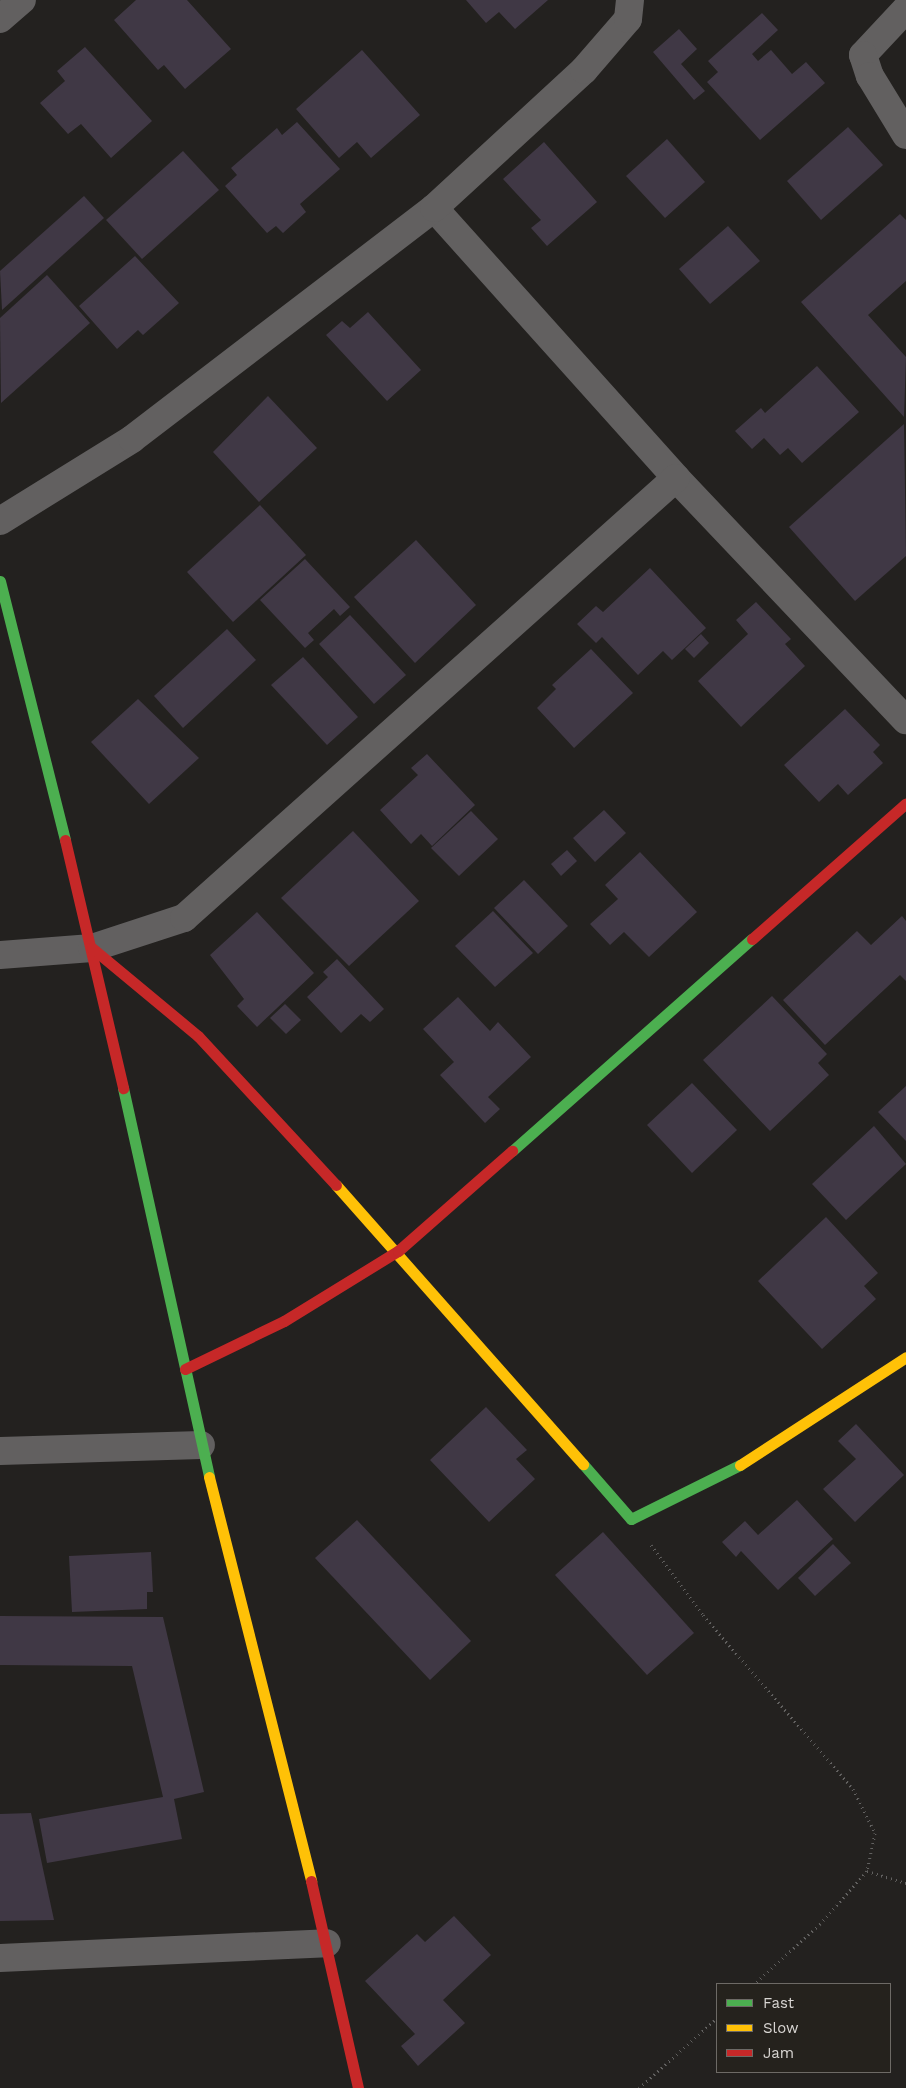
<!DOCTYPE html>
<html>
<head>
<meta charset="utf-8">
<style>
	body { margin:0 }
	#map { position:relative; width:906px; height:2088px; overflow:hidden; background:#23211f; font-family:"Work Sans",sans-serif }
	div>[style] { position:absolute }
	.building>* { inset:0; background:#403845 }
	.path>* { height:3px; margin-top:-1.5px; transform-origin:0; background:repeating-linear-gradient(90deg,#626160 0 1px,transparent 0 5px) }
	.street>* { height:28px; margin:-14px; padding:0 14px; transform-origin:14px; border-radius:14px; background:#626060 }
	.fast>* { height:11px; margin:-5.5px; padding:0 5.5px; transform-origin:5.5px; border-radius:5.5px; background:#4caf50 }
	.slow>* { height:11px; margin:-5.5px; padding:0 5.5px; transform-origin:5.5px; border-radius:5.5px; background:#ffc107 }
	.jam>* { height:11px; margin:-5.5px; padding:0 5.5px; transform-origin:5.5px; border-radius:5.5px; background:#c62828 }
	span { translate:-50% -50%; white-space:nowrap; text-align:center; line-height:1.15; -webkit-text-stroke:5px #25221d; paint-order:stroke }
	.legend { position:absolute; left:716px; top:1983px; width:175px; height:90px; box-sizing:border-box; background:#25221d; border:1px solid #6d6a66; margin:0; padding:6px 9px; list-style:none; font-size:15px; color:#d9d6d3 }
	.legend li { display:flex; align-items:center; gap:10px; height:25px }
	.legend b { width:25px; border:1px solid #6d6a66 }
</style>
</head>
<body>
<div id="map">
	<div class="building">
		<i style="clip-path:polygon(136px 0,187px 0,231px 49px,185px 89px,164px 65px,158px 70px,114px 20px)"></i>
		<i style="clip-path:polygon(466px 0,548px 0,515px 29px,499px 12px,486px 23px)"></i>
		<i style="clip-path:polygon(762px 13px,778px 30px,752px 54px,758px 61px,771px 50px,792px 74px,806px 62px,825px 83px,760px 140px,707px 82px,718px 72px,708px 61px)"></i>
		<i style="clip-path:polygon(679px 29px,697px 49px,681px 64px,705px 91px,694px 100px,653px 52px)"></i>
		<i style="clip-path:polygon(85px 47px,152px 121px,111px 158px,81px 124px,68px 134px,40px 103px,65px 81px,57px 71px)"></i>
		<i style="clip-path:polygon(362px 50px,420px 115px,371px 158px,357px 142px,339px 158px,296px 109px)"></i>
		<i style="clip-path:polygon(297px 122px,340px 169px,300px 204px,306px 212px,283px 233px,276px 226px,267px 233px,225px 186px,237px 175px,231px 168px,277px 128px,282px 135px)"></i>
		<i style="clip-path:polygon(848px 127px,883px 165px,821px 220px,787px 181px)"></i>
		<i style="clip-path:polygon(667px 139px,705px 182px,665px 218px,626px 176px)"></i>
		<i style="clip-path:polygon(544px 142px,597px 202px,547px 246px,531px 228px,541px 220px,503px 179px)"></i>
		<i style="clip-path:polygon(183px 151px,219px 190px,142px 259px,106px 220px)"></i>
		<i style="clip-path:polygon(84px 196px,104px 218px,2px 310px,0 271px)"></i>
		<i style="clip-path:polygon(900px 214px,906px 220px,906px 281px,868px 315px,906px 357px,904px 417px,801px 302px)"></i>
		<i style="clip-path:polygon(728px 226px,760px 261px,710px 304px,679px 269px)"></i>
		<i style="clip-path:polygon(135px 256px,179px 303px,143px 335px,138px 330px,117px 349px,79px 306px)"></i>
		<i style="clip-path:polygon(47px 275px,90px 323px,1px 403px,0 318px)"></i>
		<i style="clip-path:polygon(368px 312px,421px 370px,387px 401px,326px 335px,342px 321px,350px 328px)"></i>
		<i style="clip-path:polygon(817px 366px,859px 412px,802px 463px,788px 448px,780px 455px,764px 438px,752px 449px,735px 431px,761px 408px,765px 413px)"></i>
		<i style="clip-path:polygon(268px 396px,317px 448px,259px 502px,213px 452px)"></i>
		<i style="clip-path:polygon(904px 424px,906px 556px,855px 601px,789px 527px)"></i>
		<i style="clip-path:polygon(260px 505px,306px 555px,233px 622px,187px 572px)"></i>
		<i style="clip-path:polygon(416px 540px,476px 605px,415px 663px,354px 597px)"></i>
		<i style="clip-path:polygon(305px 559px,350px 607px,340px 616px,334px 609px,308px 633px,314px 640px,305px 648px,260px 600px)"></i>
		<i style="clip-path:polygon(650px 568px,706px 628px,672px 660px,663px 651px,638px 675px,602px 637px,596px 643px,577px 624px,596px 606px,603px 612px)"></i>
		<i style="clip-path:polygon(756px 602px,791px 639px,785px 644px,805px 666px,741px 727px,698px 681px,748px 634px,736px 620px)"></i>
		<i style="clip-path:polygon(350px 615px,406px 675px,374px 704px,319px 644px)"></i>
		<i style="clip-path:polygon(227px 629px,256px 660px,183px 728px,154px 696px)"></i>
		<i style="clip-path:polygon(701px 634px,709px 643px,694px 658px,685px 649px)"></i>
		<i style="clip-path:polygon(591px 649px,633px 693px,574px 748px,537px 708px,556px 689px,552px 685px)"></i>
		<i style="clip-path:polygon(303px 657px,358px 717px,327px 745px,271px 685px)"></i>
		<i style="clip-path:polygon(138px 699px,199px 758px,149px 804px,91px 742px)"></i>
		<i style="clip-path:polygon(845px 709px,880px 745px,873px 752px,883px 763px,848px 795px,838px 784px,819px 802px,784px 765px)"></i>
		<i style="clip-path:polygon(427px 754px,475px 805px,432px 846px,421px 834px,411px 844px,380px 810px,418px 775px,411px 768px)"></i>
		<i style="clip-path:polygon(604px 810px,626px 833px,595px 862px,573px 838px)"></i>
		<i style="clip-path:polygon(471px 811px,498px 839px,459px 876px,431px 848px)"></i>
		<i style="clip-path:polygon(353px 831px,419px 901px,349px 966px,281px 898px)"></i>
		<i style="clip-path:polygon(567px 850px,577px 861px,561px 876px,551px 864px)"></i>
		<i style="clip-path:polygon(640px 852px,697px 912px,649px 957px,624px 932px,610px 945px,590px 924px,618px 899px,605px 885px)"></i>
		<i style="clip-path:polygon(524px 880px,568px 926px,538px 954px,494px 908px)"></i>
		<i style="clip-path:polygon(493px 911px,533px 953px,495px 987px,455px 946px)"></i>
		<i style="clip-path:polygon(257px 912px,314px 973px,257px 1027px,237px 1006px,244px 999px,210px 955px)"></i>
		<i style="clip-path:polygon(902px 916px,906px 921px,906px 981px,900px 975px,825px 1045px,783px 1000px,857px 931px,871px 945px)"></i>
		<i style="clip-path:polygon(337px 959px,384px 1009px,370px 1022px,361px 1014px,341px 1033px,307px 997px,328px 977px,323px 972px)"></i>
		<i style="clip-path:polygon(772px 996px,827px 1054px,818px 1063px,829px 1075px,770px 1131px,703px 1060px)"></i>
		<i style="clip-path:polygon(458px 997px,490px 1031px,498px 1022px,531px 1057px,488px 1097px,500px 1109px,485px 1123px,440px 1075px,454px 1062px,423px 1029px)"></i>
		<i style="clip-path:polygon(285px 1004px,301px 1020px,286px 1034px,270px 1018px)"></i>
		<i style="clip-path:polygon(692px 1083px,737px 1130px,692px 1173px,647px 1125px)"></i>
		<i style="clip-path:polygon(906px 1086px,906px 1141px,878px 1112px)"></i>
		<i style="clip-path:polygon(874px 1126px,906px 1164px,846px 1220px,812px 1184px)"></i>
		<i style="clip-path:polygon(826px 1217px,878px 1273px,864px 1286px,876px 1299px,822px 1349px,758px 1281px)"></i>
		<i style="clip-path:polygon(486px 1407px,527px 1450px,516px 1459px,535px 1479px,489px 1522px,430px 1460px)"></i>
		<i style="clip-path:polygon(856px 1424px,904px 1475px,855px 1522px,823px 1489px,856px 1459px,838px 1441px)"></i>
		<i style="clip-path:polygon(797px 1500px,833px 1539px,778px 1590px,741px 1551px,736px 1557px,722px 1542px,745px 1521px,758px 1535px)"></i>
		<i style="clip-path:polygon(357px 1520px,471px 1641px,430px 1680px,315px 1558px)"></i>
		<i style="clip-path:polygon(603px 1532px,694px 1633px,647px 1675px,555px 1575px)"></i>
		<i style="clip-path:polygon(833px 1544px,851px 1563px,815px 1596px,798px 1578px)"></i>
		<i style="clip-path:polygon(151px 1552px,153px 1592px,147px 1592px,147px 1609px,72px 1612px,69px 1556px)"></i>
		<i style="clip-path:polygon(0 1616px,163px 1617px,204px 1792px,174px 1799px,182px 1839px,47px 1863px,39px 1819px,163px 1797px,132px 1666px,0 1665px)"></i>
		<i style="clip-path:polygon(31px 1813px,54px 1920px,0 1921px,0 1814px)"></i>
		<i style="clip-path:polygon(454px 1916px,491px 1955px,443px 2000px,465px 2023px,418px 2066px,401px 2046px,415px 2034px,365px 1981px,417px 1934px,425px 1942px)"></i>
	</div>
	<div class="path">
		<i style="left:651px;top:1545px;width:87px;rotate:53.4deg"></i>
		<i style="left:703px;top:1615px;width:230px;rotate:49.2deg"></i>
		<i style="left:853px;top:1789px;width:49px;rotate:63.4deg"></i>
		<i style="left:875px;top:1833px;width:39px;rotate:102deg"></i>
		<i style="left:867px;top:1871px;width:71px;rotate:131.6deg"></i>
		<i style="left:820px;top:1924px;width:89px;rotate:137.7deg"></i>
		<i style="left:867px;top:1871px;width:41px;rotate:17.1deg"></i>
		<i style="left:639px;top:2088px;width:105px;rotate:-41.9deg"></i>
	</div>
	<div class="street">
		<i style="left:906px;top:9px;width:63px;rotate:133.1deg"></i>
		<i style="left:863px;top:55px;width:22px;rotate:72deg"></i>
		<i style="left:870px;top:76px;width:69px;rotate:58.6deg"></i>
		<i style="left:0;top:19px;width:29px;rotate:-41deg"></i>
		<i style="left:434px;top:208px;width:363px;rotate:48.1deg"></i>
		<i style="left:676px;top:478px;width:334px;rotate:46.5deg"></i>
		<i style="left:0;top:521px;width:155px;rotate:-31.8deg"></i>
		<i style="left:132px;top:439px;width:380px;rotate:-37.4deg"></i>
		<i style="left:434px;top:208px;width:204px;rotate:-42.6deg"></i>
		<i style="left:584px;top:70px;width:67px;rotate:-49.2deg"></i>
		<i style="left:628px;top:19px;width:19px;rotate:-84deg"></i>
		<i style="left:0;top:955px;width:92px;rotate:-4.4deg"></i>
		<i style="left:92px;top:948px;width:97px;rotate:-18.1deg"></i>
		<i style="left:184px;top:918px;width:660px;rotate:-41.81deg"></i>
		<i style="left:0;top:1451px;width:201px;rotate:-1.7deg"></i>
		<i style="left:0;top:1958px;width:327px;rotate:-2.6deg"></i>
	</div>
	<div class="fast">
		<i style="left:0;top:581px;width:267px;rotate:75.9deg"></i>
		<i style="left:123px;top:1088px;width:398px;rotate:77.5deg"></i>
		<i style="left:512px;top:1151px;width:320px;rotate:-41.5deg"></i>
		<i style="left:583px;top:1464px;width:73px;rotate:48.9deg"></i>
		<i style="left:631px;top:1519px;width:122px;rotate:-26.4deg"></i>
	</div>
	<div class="slow">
		<i style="left:336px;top:1185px;width:373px;rotate:48.5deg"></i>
		<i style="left:740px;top:1465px;width:198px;rotate:-33deg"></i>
		<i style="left:209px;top:1477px;width:417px;rotate:75.8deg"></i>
	</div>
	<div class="jam">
		<i style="left:65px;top:840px;width:255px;rotate:76.8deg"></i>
		<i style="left:752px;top:939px;width:205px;rotate:-41.4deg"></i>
		<i style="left:92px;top:948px;width:138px;rotate:39.7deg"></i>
		<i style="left:198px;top:1036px;width:203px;rotate:47.2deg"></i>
		<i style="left:185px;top:1369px;width:110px;rotate:-25.9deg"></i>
		<i style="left:284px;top:1321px;width:134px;rotate:-31.6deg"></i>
		<i style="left:398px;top:1251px;width:152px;rotate:-41.3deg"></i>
		<i style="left:311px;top:1881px;width:212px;rotate:77.2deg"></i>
	</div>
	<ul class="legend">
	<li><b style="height:6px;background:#4caf50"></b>Fast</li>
	<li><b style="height:6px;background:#ffc107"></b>Slow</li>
	<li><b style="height:6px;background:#c62828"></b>Jam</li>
	</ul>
</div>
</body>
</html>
